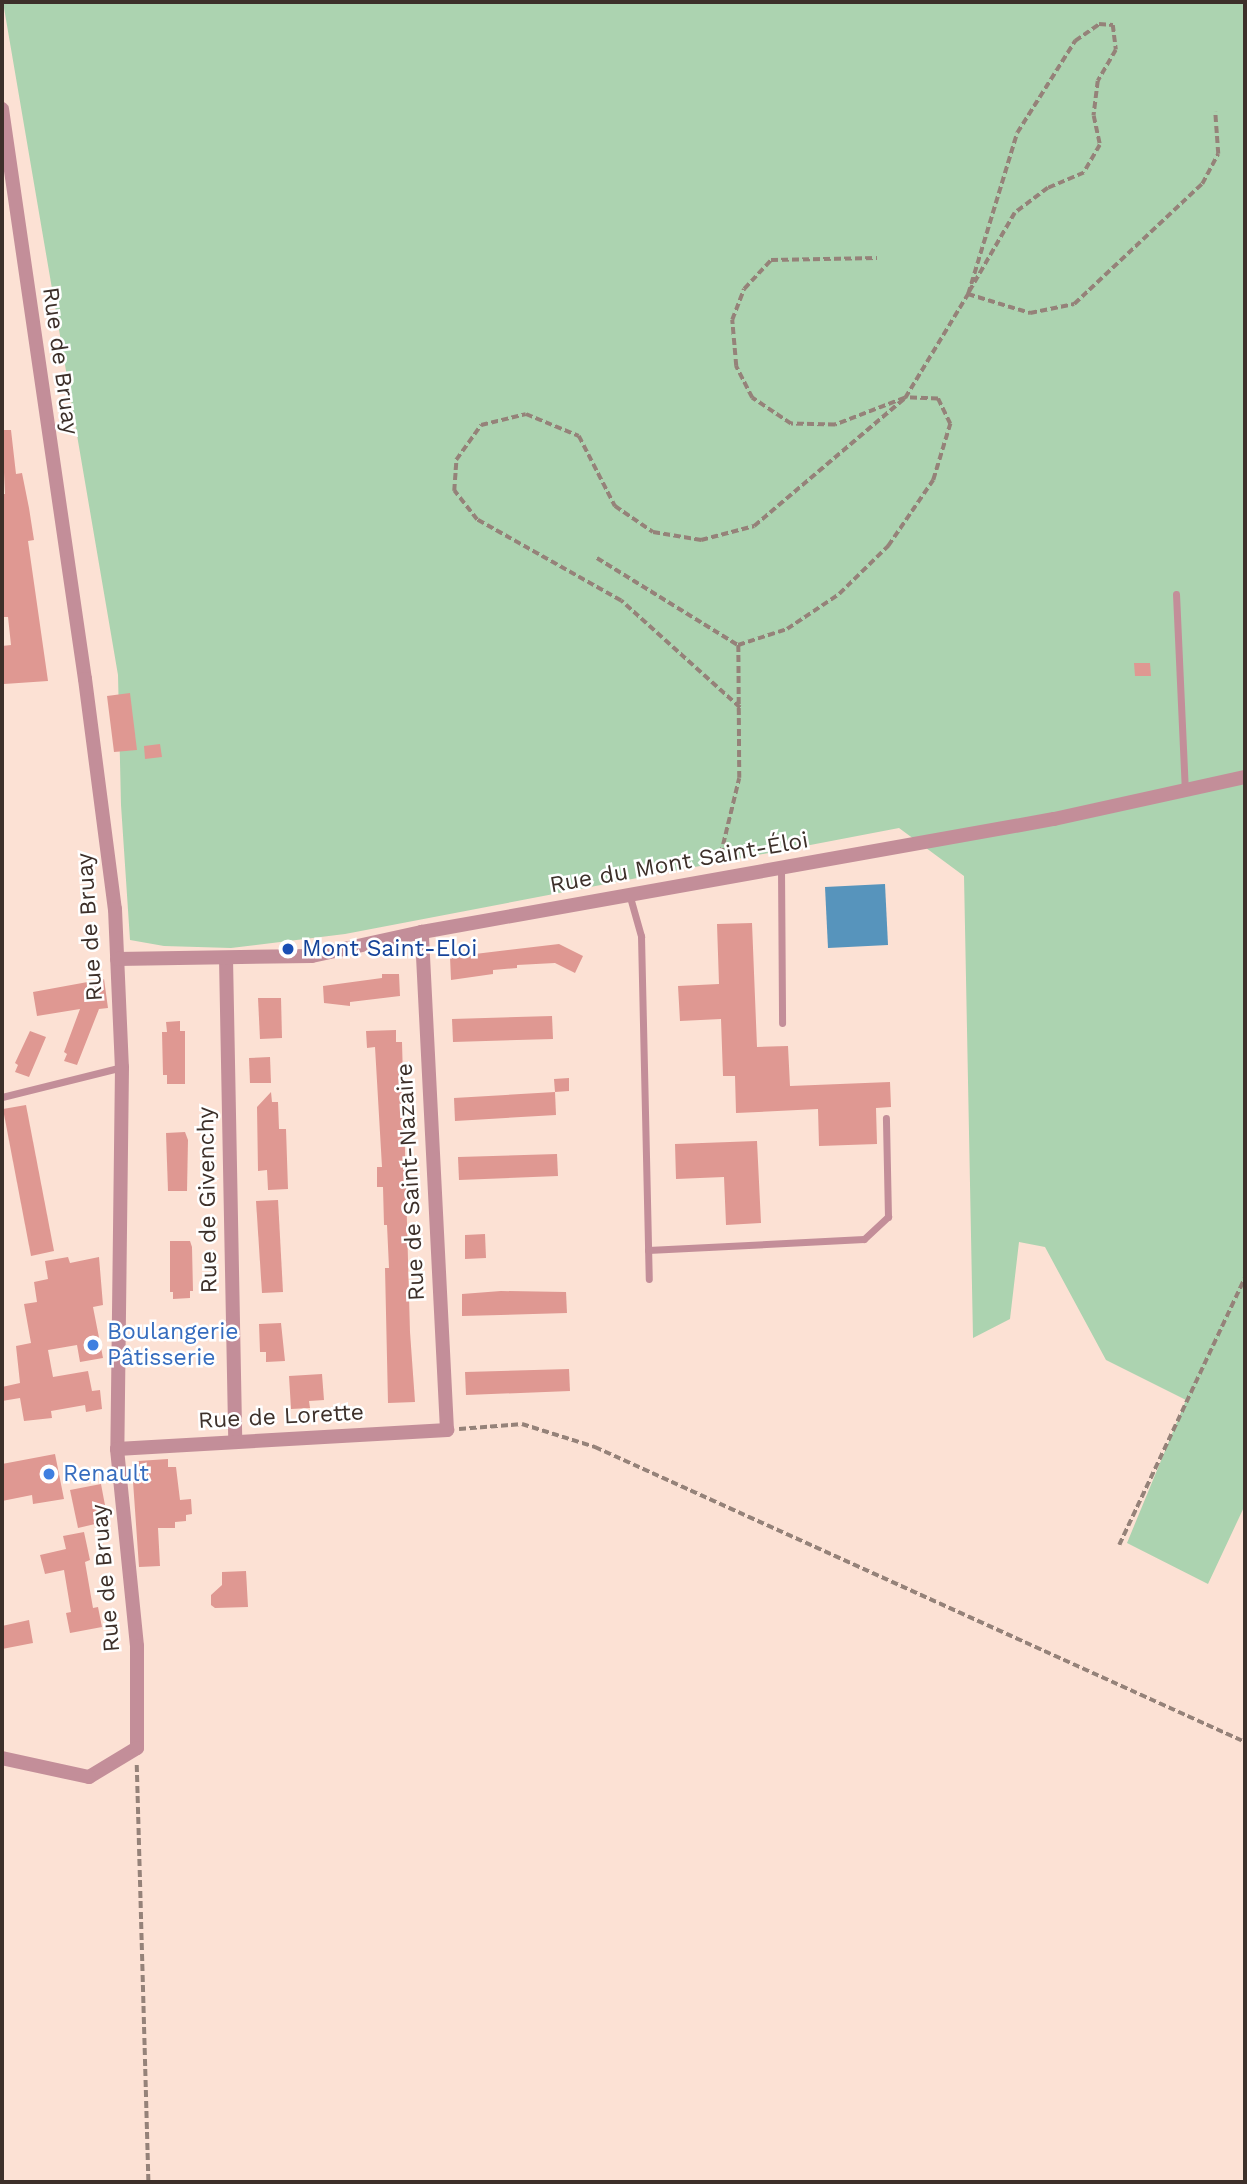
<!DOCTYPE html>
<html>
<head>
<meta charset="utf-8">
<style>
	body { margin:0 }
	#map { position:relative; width:1247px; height:2184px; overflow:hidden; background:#fce1d4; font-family:"Work Sans",sans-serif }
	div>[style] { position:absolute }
	.green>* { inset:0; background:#acd3b0 }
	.water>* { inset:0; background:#5794bc }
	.building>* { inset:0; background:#df9892 }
	.path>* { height:3.5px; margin-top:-1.75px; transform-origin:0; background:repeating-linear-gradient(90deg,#958279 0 7px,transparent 0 10.5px) }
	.lane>* { height:7px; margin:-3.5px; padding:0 3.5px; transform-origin:3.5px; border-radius:3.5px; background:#c38e99 }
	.street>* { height:14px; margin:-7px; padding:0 7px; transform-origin:7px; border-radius:7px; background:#c38e99 }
	.dots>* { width:19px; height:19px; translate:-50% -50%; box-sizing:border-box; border:4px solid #fff; border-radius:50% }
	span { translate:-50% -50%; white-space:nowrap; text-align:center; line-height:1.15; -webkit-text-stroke:5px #fff; paint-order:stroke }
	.street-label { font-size:23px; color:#3d302a }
	.transit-label { font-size:23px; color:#164399 }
	.left { translate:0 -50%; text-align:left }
	.shop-label { font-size:23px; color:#366cbe }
	.frame { position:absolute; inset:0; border:4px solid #3d302a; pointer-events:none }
</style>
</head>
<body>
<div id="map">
	<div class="green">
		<i style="clip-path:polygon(3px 2px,1245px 2px,1245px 1505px,1208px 1584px,1127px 1543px,1186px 1400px,1106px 1360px,1045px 1247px,1019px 1242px,1010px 1319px,973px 1338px,964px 876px,899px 828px,345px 934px,231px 948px,164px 946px,130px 940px,121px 805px,118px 675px)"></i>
	</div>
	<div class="water">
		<i style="clip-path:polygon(885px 884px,888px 945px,828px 948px,825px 887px)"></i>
	</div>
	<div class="building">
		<i style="clip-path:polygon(2px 430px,11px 430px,16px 474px,22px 473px,29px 508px,34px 540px,28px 541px,48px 681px,4px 684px,2px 675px,2px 646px,11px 645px,8px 617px,2px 617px,2px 494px,5px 494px)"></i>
		<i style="clip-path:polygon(1134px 663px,1150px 663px,1151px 676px,1135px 676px)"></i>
		<i style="clip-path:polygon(130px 693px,137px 750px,114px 752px,107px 696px)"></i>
		<i style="clip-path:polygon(160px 744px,162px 757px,145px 759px,144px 746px)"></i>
		<i style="clip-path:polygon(752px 923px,757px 1047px,788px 1046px,790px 1086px,890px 1082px,891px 1107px,876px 1108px,877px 1144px,819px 1146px,818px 1109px,736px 1113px,735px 1076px,723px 1076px,721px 1019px,680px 1021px,678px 986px,719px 984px,717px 924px)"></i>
		<i style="clip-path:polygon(559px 944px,583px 956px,575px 973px,555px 963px,517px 965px,517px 968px,493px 970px,493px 974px,451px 980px,450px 957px)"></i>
		<i style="clip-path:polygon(382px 974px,399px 974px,400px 996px,350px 1002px,350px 1006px,324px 1003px,323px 986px,382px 978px)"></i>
		<i style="clip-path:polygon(104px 979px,108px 1008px,99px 1009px,77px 1065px,64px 1061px,67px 1054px,64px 1052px,80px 1009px,37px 1016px,33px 992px)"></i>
		<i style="clip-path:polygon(258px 998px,281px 998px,282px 1038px,260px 1039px)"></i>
		<i style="clip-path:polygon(552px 1016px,553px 1039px,453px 1042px,452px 1019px)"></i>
		<i style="clip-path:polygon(180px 1021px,180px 1031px,185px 1031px,185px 1084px,167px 1084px,167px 1075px,163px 1075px,162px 1032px,167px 1032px,166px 1022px)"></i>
		<i style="clip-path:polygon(396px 1030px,396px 1042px,402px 1042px,410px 1332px,415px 1402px,388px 1403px,385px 1268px,389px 1268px,387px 1225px,384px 1225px,383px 1187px,377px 1187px,377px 1167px,382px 1167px,375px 1047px,367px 1048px,366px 1031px)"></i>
		<i style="clip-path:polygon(30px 1031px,46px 1037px,29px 1077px,15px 1072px,18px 1065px,15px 1063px)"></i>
		<i style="clip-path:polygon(270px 1057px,271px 1083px,250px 1083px,249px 1058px)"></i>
		<i style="clip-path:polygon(569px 1078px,569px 1091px,555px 1092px,554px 1079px)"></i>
		<i style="clip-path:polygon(271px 1092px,272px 1102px,278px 1102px,279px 1129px,286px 1129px,288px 1189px,268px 1190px,267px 1170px,258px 1171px,257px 1107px)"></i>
		<i style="clip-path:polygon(555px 1092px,556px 1115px,455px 1121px,454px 1098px)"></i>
		<i style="clip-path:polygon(26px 1105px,54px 1251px,31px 1256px,3px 1109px)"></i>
		<i style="clip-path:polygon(185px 1132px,188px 1140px,187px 1191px,168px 1191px,166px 1133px)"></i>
		<i style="clip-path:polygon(757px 1141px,761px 1223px,726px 1225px,724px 1177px,676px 1179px,675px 1144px)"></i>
		<i style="clip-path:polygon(557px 1154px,558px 1176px,459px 1180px,458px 1157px)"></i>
		<i style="clip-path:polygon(278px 1200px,283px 1292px,262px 1293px,256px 1201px)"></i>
		<i style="clip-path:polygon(485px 1234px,486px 1258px,465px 1259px,465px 1235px)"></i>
		<i style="clip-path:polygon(170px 1241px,190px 1241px,192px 1247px,193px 1291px,190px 1291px,190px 1298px,173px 1299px,173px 1292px,170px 1292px)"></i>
		<i style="clip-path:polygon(68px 1257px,70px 1263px,99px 1257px,103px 1305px,93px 1307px,103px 1358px,80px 1362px,77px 1345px,48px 1350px,53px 1377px,88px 1371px,92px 1391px,100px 1390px,102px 1409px,86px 1412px,85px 1405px,51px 1411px,52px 1418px,24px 1421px,20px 1398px,2px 1401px,2px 1387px,20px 1383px,16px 1346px,31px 1343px,24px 1304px,37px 1302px,34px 1282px,48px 1279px,45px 1261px)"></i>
		<i style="clip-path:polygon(501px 1291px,566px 1292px,567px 1313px,462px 1316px,462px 1294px)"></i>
		<i style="clip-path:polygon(281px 1323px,285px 1361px,266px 1362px,266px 1352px,260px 1352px,259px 1324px)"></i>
		<i style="clip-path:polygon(569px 1369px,570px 1391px,466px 1395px,465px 1372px)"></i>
		<i style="clip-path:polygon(322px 1374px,324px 1400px,309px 1401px,310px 1408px,291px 1409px,289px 1376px)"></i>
		<i style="clip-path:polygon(55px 1454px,64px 1499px,33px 1504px,32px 1495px,2px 1501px,2px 1464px)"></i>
		<i style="clip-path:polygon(168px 1459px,168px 1467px,176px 1467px,180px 1500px,191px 1499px,192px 1514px,186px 1515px,186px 1521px,175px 1522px,175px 1528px,158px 1528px,160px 1566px,139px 1567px,132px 1467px,138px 1461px)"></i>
		<i style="clip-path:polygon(101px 1484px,108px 1521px,78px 1528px,70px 1490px)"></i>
		<i style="clip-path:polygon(84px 1532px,90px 1560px,85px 1562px,93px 1608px,98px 1607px,102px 1627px,70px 1633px,66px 1613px,71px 1612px,64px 1570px,45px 1574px,40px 1555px,66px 1549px,63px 1536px)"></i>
		<i style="clip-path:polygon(246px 1571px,248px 1607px,215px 1608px,211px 1605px,211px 1595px,222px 1585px,222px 1572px)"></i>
		<i style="clip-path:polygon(29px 1620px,33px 1643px,2px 1649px,2px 1626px)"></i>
	</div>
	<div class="path">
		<i style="left:597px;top:558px;width:166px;rotate:31.7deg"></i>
		<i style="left:738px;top:645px;width:52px;rotate:-18.1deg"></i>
		<i style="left:787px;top:629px;width:63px;rotate:-33.9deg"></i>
		<i style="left:839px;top:594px;width:69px;rotate:-44.4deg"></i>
		<i style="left:888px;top:546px;width:80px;rotate:-55.7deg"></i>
		<i style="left:933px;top:480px;width:59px;rotate:-73.1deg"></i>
		<i style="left:950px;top:424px;width:28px;rotate:-116deg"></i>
		<i style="left:938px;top:399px;width:33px;rotate:-178deg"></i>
		<i style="left:905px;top:398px;width:75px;rotate:158.9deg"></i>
		<i style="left:835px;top:425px;width:44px;rotate:-178.7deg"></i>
		<i style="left:791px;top:424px;width:47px;rotate:-146.3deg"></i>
		<i style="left:752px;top:398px;width:36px;rotate:-117deg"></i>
		<i style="left:736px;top:366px;width:46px;rotate:-95deg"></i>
		<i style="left:732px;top:320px;width:33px;rotate:-69deg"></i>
		<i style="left:744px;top:289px;width:40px;rotate:-47deg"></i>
		<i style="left:771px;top:260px;width:106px;rotate:-1.1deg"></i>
		<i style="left:740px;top:708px;width:160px;rotate:-138deg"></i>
		<i style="left:621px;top:601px;width:165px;rotate:-150.6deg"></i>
		<i style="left:477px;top:520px;width:37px;rotate:-128deg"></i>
		<i style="left:454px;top:491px;width:31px;rotate:-86deg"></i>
		<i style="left:456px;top:460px;width:43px;rotate:-54.5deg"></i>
		<i style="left:481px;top:425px;width:46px;rotate:-13.7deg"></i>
		<i style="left:526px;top:414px;width:57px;rotate:22.5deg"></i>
		<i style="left:579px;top:436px;width:79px;rotate:62.8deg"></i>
		<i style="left:615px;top:506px;width:46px;rotate:34.4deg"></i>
		<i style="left:653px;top:532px;width:49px;rotate:9.5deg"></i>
		<i style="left:701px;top:540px;width:55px;rotate:-14.8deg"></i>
		<i style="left:754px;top:526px;width:198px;rotate:-40.3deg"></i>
		<i style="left:905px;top:398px;width:122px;rotate:-58.8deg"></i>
		<i style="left:968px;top:294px;width:168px;rotate:-73.1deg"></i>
		<i style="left:1017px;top:133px;width:109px;rotate:-57.8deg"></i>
		<i style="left:1075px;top:41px;width:29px;rotate:-35deg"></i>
		<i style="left:1099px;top:24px;width:14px;rotate:4deg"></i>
		<i style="left:1113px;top:25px;width:25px;rotate:83deg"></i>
		<i style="left:1116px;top:50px;width:36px;rotate:120deg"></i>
		<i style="left:1098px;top:81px;width:35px;rotate:97deg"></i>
		<i style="left:1094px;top:116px;width:30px;rotate:78deg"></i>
		<i style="left:1100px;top:145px;width:32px;rotate:120deg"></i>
		<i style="left:1084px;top:173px;width:39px;rotate:157deg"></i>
		<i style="left:1048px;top:188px;width:41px;rotate:142.9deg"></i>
		<i style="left:1015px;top:213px;width:94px;rotate:120.1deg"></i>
		<i style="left:968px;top:294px;width:65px;rotate:17deg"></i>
		<i style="left:1030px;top:313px;width:45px;rotate:-11.6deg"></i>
		<i style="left:1074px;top:304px;width:175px;rotate:-43.2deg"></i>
		<i style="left:1202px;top:184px;width:34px;rotate:-62deg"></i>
		<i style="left:1218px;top:154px;width:42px;rotate:-94.1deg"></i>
		<i style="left:718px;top:865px;width:89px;rotate:-76.4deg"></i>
		<i style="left:739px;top:778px;width:133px;rotate:-90.4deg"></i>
		<i style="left:459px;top:1429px;width:63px;rotate:-4.5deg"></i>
		<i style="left:522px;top:1424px;width:77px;rotate:17.5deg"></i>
		<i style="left:595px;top:1447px;width:714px;rotate:24.41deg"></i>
		<i style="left:1119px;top:1545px;width:296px;rotate:-64.8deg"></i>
		<i style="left:137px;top:1765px;width:417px;rotate:88.4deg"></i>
	</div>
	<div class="lane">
		<i style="left:1176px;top:594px;width:196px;rotate:87.4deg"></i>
		<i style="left:781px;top:868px;width:155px;rotate:89.6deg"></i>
		<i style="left:630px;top:897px;width:41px;rotate:74.2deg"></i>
		<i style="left:641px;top:936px;width:343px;rotate:88.7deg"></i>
		<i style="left:2px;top:1097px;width:124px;rotate:-14deg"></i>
		<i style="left:648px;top:1250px;width:216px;rotate:-2.9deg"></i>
		<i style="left:864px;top:1239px;width:33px;rotate:-43deg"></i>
		<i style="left:888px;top:1217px;width:99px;rotate:-91.2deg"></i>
	</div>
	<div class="street">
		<i style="left:2px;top:109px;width:576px;rotate:81.72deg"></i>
		<i style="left:85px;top:679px;width:232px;rotate:82.6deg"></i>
		<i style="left:115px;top:909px;width:158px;rotate:87.5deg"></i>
		<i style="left:122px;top:1067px;width:382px;rotate:90.7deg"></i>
		<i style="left:117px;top:1449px;width:198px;rotate:84.2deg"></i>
		<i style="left:137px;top:1646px;width:102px;rotate:90deg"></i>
		<i style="left:137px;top:1748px;width:56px;rotate:148.9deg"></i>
		<i style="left:89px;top:1777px;width:89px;rotate:-167.7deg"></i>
		<i style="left:226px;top:958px;width:483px;rotate:88.9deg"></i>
		<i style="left:117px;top:959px;width:195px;rotate:-0.9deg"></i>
		<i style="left:312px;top:956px;width:113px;rotate:-12.3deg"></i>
		<i style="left:422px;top:932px;width:642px;rotate:-10.14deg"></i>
		<i style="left:1054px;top:819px;width:196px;rotate:-12.4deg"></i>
		<i style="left:117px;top:1449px;width:331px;rotate:-3.3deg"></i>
		<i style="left:447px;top:1430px;width:499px;rotate:-92.9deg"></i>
	</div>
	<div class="dots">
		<i style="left:288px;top:949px;background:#1a4fb4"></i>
		<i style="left:93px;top:1345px;background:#3f7fe0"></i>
		<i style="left:49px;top:1474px;background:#3f7fe0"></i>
	</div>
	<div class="street-label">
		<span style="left:60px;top:361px;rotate:82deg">Rue de Bruay</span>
		<span style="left:679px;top:863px;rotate:-10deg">Rue du Mont Saint-Éloi</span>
		<span style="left:90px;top:927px;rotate:-94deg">Rue de Bruay</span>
		<span style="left:411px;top:1182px;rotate:-93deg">Rue de Saint-Nazaire</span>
		<span style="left:208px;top:1200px;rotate:-91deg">Rue de Givenchy</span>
		<span style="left:281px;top:1417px;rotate:-3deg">Rue de Lorette</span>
		<span style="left:106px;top:1578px;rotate:-95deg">Rue de Bruay</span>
	</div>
	<div class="transit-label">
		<span class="left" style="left:302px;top:949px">Mont Saint-Eloi</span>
	</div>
	<div class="shop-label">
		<span class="left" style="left:107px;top:1345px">Boulangerie<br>Pâtisserie</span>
		<span class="left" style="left:63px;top:1474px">Renault</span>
	</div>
	<div class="frame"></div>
</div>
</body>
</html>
